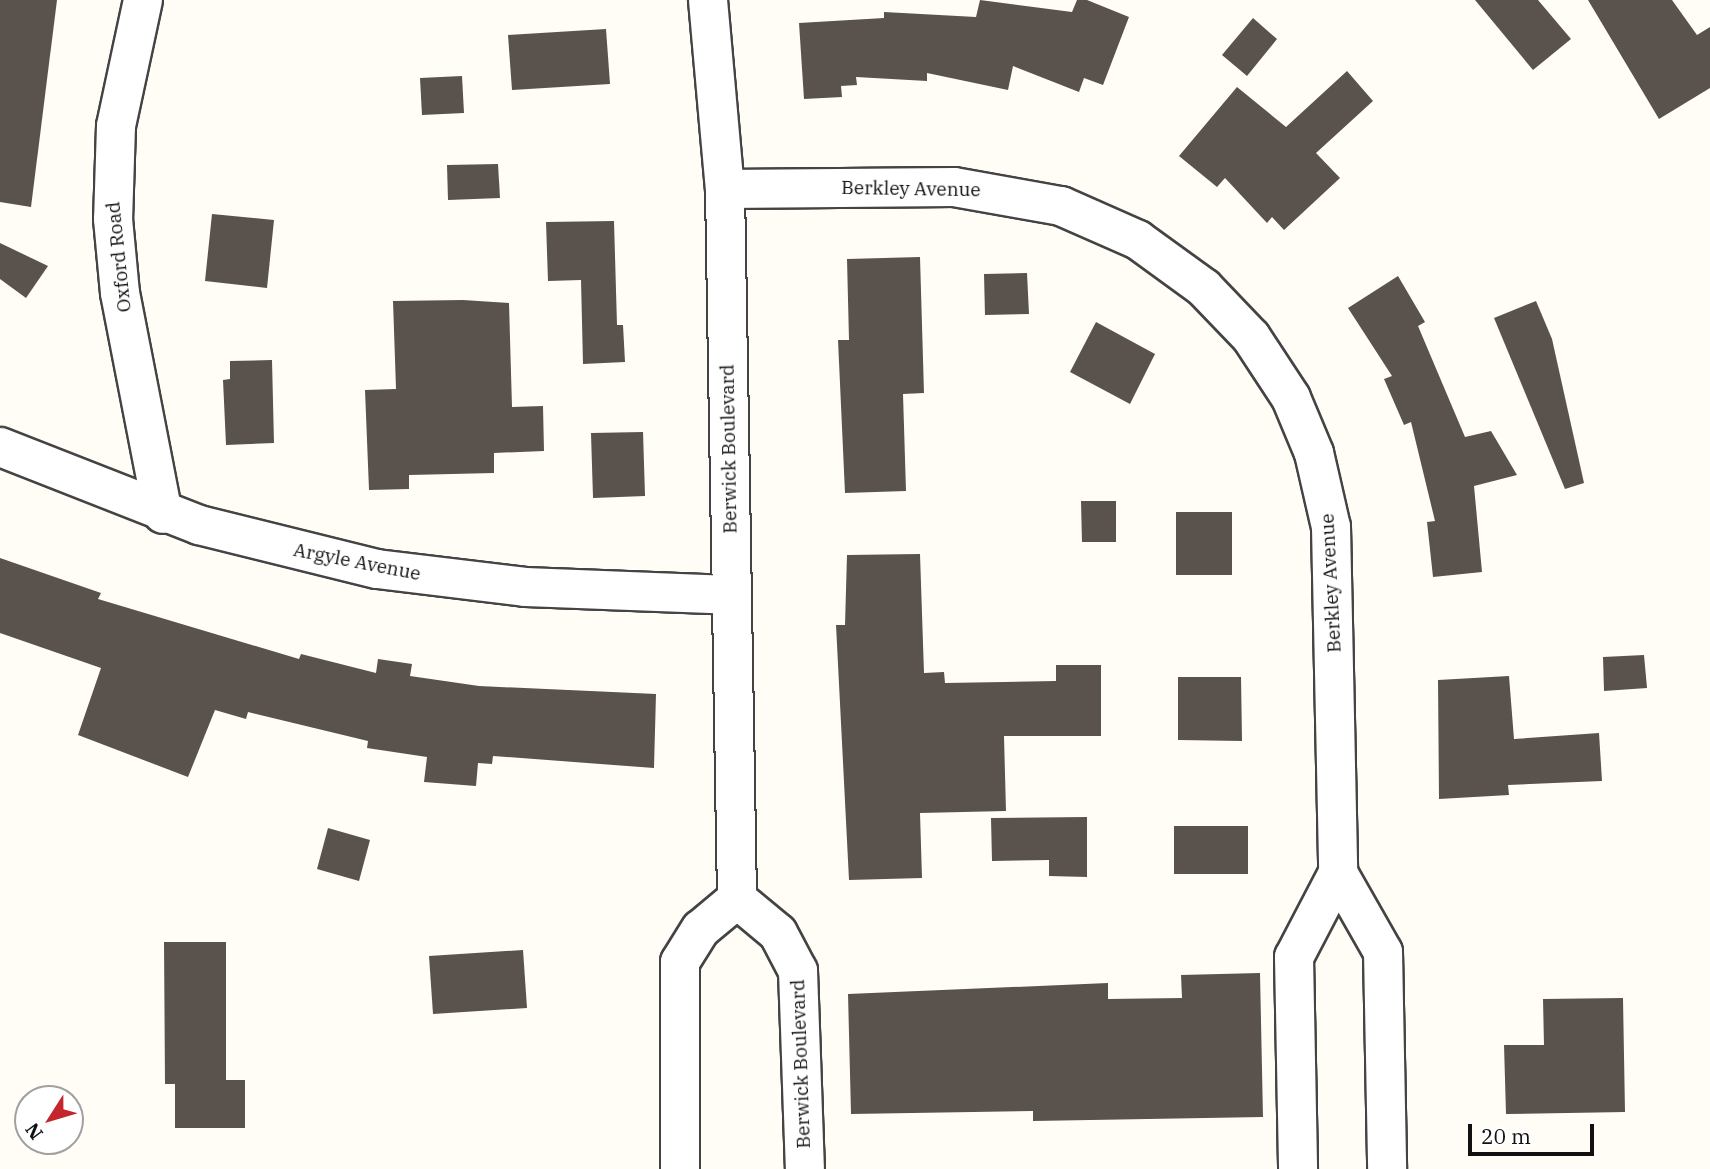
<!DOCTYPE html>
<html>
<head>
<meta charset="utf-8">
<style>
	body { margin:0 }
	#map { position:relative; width:1710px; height:1169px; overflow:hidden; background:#fffdf5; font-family:"IBM Plex Serif",serif }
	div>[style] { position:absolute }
	.building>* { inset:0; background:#5a524d }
	.roads { filter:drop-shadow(2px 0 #444) drop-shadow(-2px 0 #444) drop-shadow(0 2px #444) drop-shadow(0 -2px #444) }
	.minor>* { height:38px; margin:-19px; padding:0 19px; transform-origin:19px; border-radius:19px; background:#fff }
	span { translate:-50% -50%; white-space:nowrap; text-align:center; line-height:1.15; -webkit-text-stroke:7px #fff; paint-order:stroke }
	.street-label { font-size:19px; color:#111 }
	.north { position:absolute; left:14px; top:1085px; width:70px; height:70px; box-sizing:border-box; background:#fff; border:2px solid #a0a0a0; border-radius:50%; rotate:233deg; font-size:19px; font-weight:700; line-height:28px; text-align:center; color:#111 }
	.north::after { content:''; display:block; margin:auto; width:24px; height:32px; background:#c4262e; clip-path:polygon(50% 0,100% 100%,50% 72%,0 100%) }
	.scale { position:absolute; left:1468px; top:1124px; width:126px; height:32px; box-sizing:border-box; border:4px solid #111; border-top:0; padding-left:9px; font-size:21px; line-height:24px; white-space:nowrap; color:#111; -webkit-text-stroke:5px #fff; paint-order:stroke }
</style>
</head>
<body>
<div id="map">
	<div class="building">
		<i style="clip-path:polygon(0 0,57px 0,31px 207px,0 202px)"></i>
		<i style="clip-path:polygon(980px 0,1072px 12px,1077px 0,1087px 0,1129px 17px,1103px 85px,1084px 78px,1079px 92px,1013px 66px,1008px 90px,927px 73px,927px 81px,856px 77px,857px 85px,841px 86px,842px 97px,804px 99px,799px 23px,884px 18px,884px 12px,976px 17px)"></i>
		<i style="clip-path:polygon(1475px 0,1538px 0,1571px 39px,1533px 70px)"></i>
		<i style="clip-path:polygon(1588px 0,1672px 0,1697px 35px,1710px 27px,1710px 88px,1659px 119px)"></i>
		<i style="clip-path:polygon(1253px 18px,1277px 39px,1247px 76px,1222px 55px)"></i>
		<i style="clip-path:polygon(606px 29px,610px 84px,512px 90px,508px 35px)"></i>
		<i style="clip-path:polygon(1347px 71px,1373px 101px,1316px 153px,1340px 178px,1284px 230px,1272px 217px,1267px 223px,1225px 178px,1217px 187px,1179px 156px,1237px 87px,1286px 127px)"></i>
		<i style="clip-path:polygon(462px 76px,464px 113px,422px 115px,420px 78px)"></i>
		<i style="clip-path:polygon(498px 164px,500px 198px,448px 200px,447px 165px)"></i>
		<i style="clip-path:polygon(212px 214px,274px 220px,267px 288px,205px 281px)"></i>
		<i style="clip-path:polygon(614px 221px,617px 325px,623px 325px,625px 362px,583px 364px,581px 280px,548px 281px,546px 222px)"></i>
		<i style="clip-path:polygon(0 243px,48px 266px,26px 298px,0 279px)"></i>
		<i style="clip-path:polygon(920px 257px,924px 393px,903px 394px,906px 491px,845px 493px,838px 340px,849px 340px,847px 259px)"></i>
		<i style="clip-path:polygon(1027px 273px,1029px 314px,985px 315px,984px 274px)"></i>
		<i style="clip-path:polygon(1398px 276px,1425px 322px,1418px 326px,1465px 437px,1491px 431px,1517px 475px,1474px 486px,1482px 572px,1433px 577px,1427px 522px,1435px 521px,1411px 422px,1404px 425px,1384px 379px,1392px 376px,1348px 308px)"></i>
		<i style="clip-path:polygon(463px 300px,509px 303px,512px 407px,543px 406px,544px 451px,494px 453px,494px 473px,409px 475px,409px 489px,369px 490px,365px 390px,396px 389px,393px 301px)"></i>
		<i style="clip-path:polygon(1536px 301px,1552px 339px,1584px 483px,1565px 489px,1494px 318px)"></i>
		<i style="clip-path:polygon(1096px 322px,1155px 354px,1130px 404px,1070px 372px)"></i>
		<i style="clip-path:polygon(272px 360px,274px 443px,226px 445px,223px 380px,230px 379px,230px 361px)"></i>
		<i style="clip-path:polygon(643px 432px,645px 496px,593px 498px,591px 433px)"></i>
		<i style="clip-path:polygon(1081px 501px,1116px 501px,1116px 542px,1082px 542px)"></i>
		<i style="clip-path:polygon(1176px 512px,1232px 512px,1232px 575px,1176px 575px)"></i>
		<i style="clip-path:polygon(920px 554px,924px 673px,944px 672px,945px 683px,1056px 681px,1056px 665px,1101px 665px,1101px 736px,1004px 736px,1006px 811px,920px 813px,922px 878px,849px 880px,836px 625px,845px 625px,847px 555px)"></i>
		<i style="clip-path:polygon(0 558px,101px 593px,98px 599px,299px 659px,301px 654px,376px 673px,378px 659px,412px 664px,410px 676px,479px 686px,656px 694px,654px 768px,493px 756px,492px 764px,478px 763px,476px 786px,424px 782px,427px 757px,367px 748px,368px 741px,248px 712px,246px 719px,215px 710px,188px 777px,78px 735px,101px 668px,0 633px)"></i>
		<i style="clip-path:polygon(1644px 655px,1647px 688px,1604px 691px,1603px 657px)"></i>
		<i style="clip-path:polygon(1509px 676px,1514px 739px,1599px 733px,1602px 781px,1508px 785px,1509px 795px,1439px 799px,1438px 680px)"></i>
		<i style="clip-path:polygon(1178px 677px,1241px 677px,1242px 741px,1178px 740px)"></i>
		<i style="clip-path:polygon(1087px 817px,1087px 877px,1049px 876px,1049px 860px,992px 861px,991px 818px)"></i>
		<i style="clip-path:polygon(1174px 826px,1248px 826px,1248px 874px,1174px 874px)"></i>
		<i style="clip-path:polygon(328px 828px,370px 840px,359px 881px,317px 869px)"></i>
		<i style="clip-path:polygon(164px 942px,226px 942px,226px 1080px,245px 1080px,245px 1128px,175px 1128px,175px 1084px,165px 1084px)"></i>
		<i style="clip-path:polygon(523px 950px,527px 1008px,433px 1014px,429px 956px)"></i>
		<i style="clip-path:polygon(1260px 973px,1263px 1117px,1033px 1121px,1033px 1111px,851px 1114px,848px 994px,1108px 983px,1108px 999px,1182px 998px,1181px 975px)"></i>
		<i style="clip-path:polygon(1623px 998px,1625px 1112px,1506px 1114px,1504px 1045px,1544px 1045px,1543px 999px)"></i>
	</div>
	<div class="roads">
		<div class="minor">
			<i style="left:143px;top:0;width:129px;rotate:102.1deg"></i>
			<i style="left:116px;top:126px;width:93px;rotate:91.8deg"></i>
			<i style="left:113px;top:219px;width:74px;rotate:84.6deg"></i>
			<i style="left:120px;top:293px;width:225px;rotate:79deg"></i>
			<i style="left:708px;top:0;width:190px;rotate:84.9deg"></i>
			<i style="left:725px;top:189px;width:710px;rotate:89.03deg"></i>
			<i style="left:725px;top:189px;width:229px;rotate:-0.5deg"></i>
			<i style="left:954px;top:187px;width:109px;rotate:10.1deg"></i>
			<i style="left:1061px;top:206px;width:84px;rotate:23.8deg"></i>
			<i style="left:1138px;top:240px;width:82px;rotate:36deg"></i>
			<i style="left:1204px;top:288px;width:68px;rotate:46.2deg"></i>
			<i style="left:1251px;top:337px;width:73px;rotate:56.7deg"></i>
			<i style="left:1291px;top:398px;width:60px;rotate:67.3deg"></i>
			<i style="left:1314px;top:453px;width:76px;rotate:77.1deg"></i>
			<i style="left:1331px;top:527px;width:346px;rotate:88.8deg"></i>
			<i style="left:1338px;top:873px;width:95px;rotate:117.6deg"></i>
			<i style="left:1294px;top:957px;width:212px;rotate:88.9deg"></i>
			<i style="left:0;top:447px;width:214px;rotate:21.4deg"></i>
			<i style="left:199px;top:525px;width:183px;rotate:13.9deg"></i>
			<i style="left:377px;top:569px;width:149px;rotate:6.9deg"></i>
			<i style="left:525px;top:587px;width:206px;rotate:2.2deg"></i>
			<i style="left:1338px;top:873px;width:91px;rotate:60.3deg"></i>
			<i style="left:1383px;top:952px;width:217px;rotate:88.9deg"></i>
			<i style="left:737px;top:899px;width:53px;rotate:39.7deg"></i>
			<i style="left:778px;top:933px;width:43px;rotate:62.2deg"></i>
			<i style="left:798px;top:971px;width:198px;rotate:88deg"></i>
			<i style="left:680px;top:1169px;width:207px;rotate:-90deg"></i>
			<i style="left:680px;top:962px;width:39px;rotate:-58deg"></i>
			<i style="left:701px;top:929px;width:47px;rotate:-39.8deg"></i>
		</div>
	</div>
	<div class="street-label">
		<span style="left:911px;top:189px;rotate:1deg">Berkley Avenue</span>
		<span style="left:119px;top:257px;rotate:-96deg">Oxford Road</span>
		<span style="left:729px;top:449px;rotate:-91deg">Berwick Boulevard</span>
		<span style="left:357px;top:562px;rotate:11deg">Argyle Avenue</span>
		<span style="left:1331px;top:583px;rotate:-93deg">Berkley Avenue</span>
		<span style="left:801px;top:1064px;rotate:-92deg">Berwick Boulevard</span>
	</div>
	<div class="north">N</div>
	<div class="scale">20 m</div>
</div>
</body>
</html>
